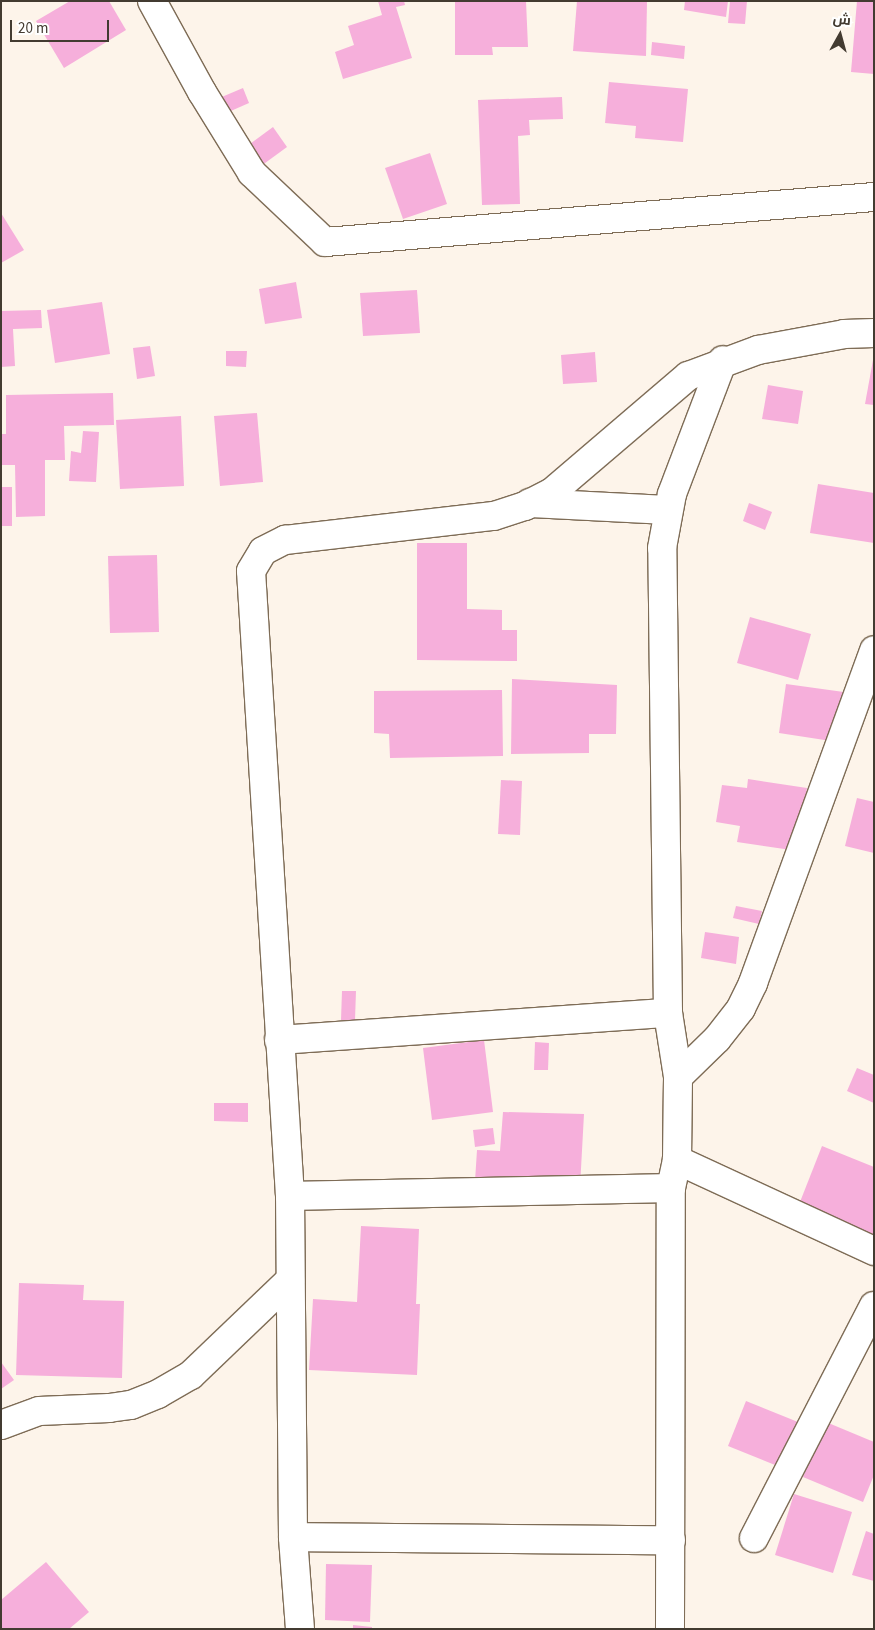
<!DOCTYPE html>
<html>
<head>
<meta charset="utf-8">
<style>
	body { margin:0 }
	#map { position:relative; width:875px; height:1630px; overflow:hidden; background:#fdf4ea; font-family:"Source Sans 3",Cairo,sans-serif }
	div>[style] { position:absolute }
	.building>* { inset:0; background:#f6afdb }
	.roads { filter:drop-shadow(1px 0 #7e6c56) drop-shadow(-1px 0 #7e6c56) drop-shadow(0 1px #7e6c56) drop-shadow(0 -1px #7e6c56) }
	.minor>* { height:28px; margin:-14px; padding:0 14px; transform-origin:14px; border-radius:14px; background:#fff }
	span { translate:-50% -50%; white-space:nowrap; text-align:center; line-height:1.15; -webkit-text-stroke:4px #fff; paint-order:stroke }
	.frame { position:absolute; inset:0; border:2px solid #433b31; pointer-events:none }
	.north { position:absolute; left:815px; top:10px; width:50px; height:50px; -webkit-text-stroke:4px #fff; paint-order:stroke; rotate:7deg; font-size:14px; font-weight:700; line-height:20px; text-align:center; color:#433b31 }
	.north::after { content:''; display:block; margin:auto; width:18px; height:22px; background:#433b31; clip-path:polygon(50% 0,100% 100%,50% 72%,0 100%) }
	.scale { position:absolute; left:10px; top:20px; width:99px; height:22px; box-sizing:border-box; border:2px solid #433b31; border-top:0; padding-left:6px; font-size:15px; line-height:18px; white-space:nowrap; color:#433b31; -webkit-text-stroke:4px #fff; paint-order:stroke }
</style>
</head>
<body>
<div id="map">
	<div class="building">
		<i style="clip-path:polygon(70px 1px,109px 1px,126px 30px,64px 68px,36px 21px)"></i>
		<i style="clip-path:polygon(378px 1px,404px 1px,405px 5px,396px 7px,412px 58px,343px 79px,335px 52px,354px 45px,348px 26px,382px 15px)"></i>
		<i style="clip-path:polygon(455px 1px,526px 1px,528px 47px,492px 47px,493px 55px,455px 55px)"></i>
		<i style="clip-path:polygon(577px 1px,647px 1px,646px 56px,573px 51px)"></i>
		<i style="clip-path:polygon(685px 1px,728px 1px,726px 17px,684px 10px)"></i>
		<i style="clip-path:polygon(730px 1px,747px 1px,745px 24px,728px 23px)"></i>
		<i style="clip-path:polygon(857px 1px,874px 1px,874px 74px,851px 72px)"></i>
		<i style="clip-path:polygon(652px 42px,685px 46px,684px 59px,651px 55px)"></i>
		<i style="clip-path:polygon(609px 82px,688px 89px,683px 142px,635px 138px,636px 126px,605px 123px)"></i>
		<i style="clip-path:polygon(243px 88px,249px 103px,224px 114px,217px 99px)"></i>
		<i style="clip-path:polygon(562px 97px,563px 119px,529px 120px,530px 135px,518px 136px,520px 204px,482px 205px,478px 100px)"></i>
		<i style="clip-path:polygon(273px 127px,287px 147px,261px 166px,247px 146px)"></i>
		<i style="clip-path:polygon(430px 153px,447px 204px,403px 219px,385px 168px)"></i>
		<i style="clip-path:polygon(1px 213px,24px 250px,1px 263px)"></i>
		<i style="clip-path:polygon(296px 282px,302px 318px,265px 324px,259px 289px)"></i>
		<i style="clip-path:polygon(417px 290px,420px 333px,363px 336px,360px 293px)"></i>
		<i style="clip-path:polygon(102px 302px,110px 354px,55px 363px,47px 310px)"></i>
		<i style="clip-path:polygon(41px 310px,42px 328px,13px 329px,15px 366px,1px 367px,1px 311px)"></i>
		<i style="clip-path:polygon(150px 346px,155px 376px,137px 379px,133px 348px)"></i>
		<i style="clip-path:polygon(226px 351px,247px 351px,246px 367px,226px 366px)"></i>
		<i style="clip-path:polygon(595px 352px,597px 382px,563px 384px,561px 355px)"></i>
		<i style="clip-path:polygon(873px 360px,874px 360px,874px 405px,865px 404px)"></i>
		<i style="clip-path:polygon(768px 385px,803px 391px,798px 424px,762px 419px)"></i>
		<i style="clip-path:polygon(113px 393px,114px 425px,64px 426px,65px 460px,45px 460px,45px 516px,16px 517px,15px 465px,1px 465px,1px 434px,6px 434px,6px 395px)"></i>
		<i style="clip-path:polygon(257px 413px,263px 482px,220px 486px,214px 416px)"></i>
		<i style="clip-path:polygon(181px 416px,184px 486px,120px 489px,116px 420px)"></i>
		<i style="clip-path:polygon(83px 431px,99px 432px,96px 482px,69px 481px,71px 451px,81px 453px)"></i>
		<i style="clip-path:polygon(818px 484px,874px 493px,874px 543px,810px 533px)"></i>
		<i style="clip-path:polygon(1px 487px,12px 487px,12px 526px,1px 526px)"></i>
		<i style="clip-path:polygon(749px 503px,772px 512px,765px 530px,743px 521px)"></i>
		<i style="clip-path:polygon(417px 543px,467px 543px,467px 609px,502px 610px,502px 630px,517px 630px,517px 661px,417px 660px)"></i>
		<i style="clip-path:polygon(157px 555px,159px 632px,110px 633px,108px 556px)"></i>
		<i style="clip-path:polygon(750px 617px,811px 634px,798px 680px,737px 663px)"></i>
		<i style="clip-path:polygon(512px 679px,617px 685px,616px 734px,589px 734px,589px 753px,511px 754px)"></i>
		<i style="clip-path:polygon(786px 684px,851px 693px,844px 743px,779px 733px)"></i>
		<i style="clip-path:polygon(502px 690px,503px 756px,390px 758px,389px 734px,374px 733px,374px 691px)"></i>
		<i style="clip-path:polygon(748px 779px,807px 788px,798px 851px,737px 842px,740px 826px,716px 822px,722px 785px,747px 788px)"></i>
		<i style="clip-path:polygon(501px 780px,522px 781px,520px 835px,498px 834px)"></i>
		<i style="clip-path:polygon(857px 798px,874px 802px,874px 853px,845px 846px)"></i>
		<i style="clip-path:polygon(736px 906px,762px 911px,759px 924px,733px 918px)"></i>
		<i style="clip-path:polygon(705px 932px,739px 937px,736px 964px,701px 958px)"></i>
		<i style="clip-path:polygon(342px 991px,356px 991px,355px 1020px,341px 1020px)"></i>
		<i style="clip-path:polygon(484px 1040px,493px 1112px,432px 1120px,423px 1048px)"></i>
		<i style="clip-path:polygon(535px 1042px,549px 1043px,548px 1070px,534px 1070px)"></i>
		<i style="clip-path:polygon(857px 1068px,874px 1075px,874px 1103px,847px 1091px)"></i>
		<i style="clip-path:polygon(214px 1103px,248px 1103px,248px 1122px,214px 1121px)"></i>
		<i style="clip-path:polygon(503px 1112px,584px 1114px,580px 1187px,475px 1181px,477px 1150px,500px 1151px)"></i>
		<i style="clip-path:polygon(493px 1128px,495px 1144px,475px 1147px,473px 1130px)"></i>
		<i style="clip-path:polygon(822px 1146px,874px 1167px,874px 1238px,798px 1207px)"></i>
		<i style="clip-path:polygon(361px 1226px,419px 1229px,416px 1304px,420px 1304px,417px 1375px,309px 1370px,313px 1299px,357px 1302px)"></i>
		<i style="clip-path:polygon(19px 1283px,84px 1285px,83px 1300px,124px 1301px,122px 1378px,16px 1375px)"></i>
		<i style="clip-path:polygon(1px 1362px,14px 1380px,1px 1389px)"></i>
		<i style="clip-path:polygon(746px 1401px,798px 1422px,780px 1467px,728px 1446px)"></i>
		<i style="clip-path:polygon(826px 1422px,874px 1442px,874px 1475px,863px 1502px,803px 1477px)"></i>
		<i style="clip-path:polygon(794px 1494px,852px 1512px,833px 1573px,775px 1555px)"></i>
		<i style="clip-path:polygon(866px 1531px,874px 1534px,874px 1581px,852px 1575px)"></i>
		<i style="clip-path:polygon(46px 1562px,89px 1612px,69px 1629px,1px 1629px,1px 1600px)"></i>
		<i style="clip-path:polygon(326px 1564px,372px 1565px,370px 1622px,325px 1620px)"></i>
		<i style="clip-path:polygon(353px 1625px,372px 1627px,372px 1629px,353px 1629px)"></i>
	</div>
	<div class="roads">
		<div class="minor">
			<i style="left:152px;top:1px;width:104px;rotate:61.2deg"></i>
			<i style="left:202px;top:92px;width:95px;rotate:58.3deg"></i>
			<i style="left:252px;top:173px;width:100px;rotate:43.4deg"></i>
			<i style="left:325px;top:242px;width:551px;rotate:-4.69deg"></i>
			<i style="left:530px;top:503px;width:138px;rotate:2.9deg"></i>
			<i style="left:668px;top:1013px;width:465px;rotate:-90.7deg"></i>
			<i style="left:662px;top:548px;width:55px;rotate:-79.5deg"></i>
			<i style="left:672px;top:494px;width:143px;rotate:-69.2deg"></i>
			<i style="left:279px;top:1040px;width:390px;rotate:-4deg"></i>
			<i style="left:668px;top:1013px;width:65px;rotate:81.1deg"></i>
			<i style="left:677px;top:1160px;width:217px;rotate:24.8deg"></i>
			<i style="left:290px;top:1196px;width:381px;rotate:-1.2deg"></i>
			<i style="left:1px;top:1425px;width:40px;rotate:-20.2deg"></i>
			<i style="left:39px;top:1411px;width:70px;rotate:-2.5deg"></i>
			<i style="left:109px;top:1408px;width:22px;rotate:-8deg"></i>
			<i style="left:131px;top:1405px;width:29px;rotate:-22deg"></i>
			<i style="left:158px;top:1394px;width:38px;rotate:-30deg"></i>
			<i style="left:191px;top:1375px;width:137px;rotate:-43.8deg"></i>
			<i style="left:293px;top:1537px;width:378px;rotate:0.5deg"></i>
			<i style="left:754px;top:1538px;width:261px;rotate:-62.7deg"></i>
			<i style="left:300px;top:1629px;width:92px;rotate:-94.4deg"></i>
			<i style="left:293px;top:1537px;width:341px;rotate:-90.5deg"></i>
			<i style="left:290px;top:1196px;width:626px;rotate:-93.57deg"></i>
			<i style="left:251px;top:571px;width:23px;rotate:-59deg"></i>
			<i style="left:263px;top:551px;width:25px;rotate:-27deg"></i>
			<i style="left:285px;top:540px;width:210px;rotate:-6.6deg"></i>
			<i style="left:494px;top:516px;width:33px;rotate:-18deg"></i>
			<i style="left:525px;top:506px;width:29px;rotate:-27deg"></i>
			<i style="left:551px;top:493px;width:180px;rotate:-40.5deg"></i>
			<i style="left:688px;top:376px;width:75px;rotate:-20.4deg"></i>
			<i style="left:758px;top:350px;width:87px;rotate:-10.5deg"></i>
			<i style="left:844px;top:334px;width:30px;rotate:-2deg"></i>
			<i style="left:670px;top:1629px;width:441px;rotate:-89.9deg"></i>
			<i style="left:671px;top:1188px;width:29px;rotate:-78deg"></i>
			<i style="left:677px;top:1160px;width:83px;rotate:-89.3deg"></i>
			<i style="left:678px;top:1077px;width:54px;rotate:-44.3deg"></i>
			<i style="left:717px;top:1039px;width:39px;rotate:-52deg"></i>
			<i style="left:741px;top:1008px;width:28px;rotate:-64deg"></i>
			<i style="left:753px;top:983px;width:354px;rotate:-70deg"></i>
		</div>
	</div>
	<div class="frame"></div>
	<div class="north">ش</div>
	<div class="scale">20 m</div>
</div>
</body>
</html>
